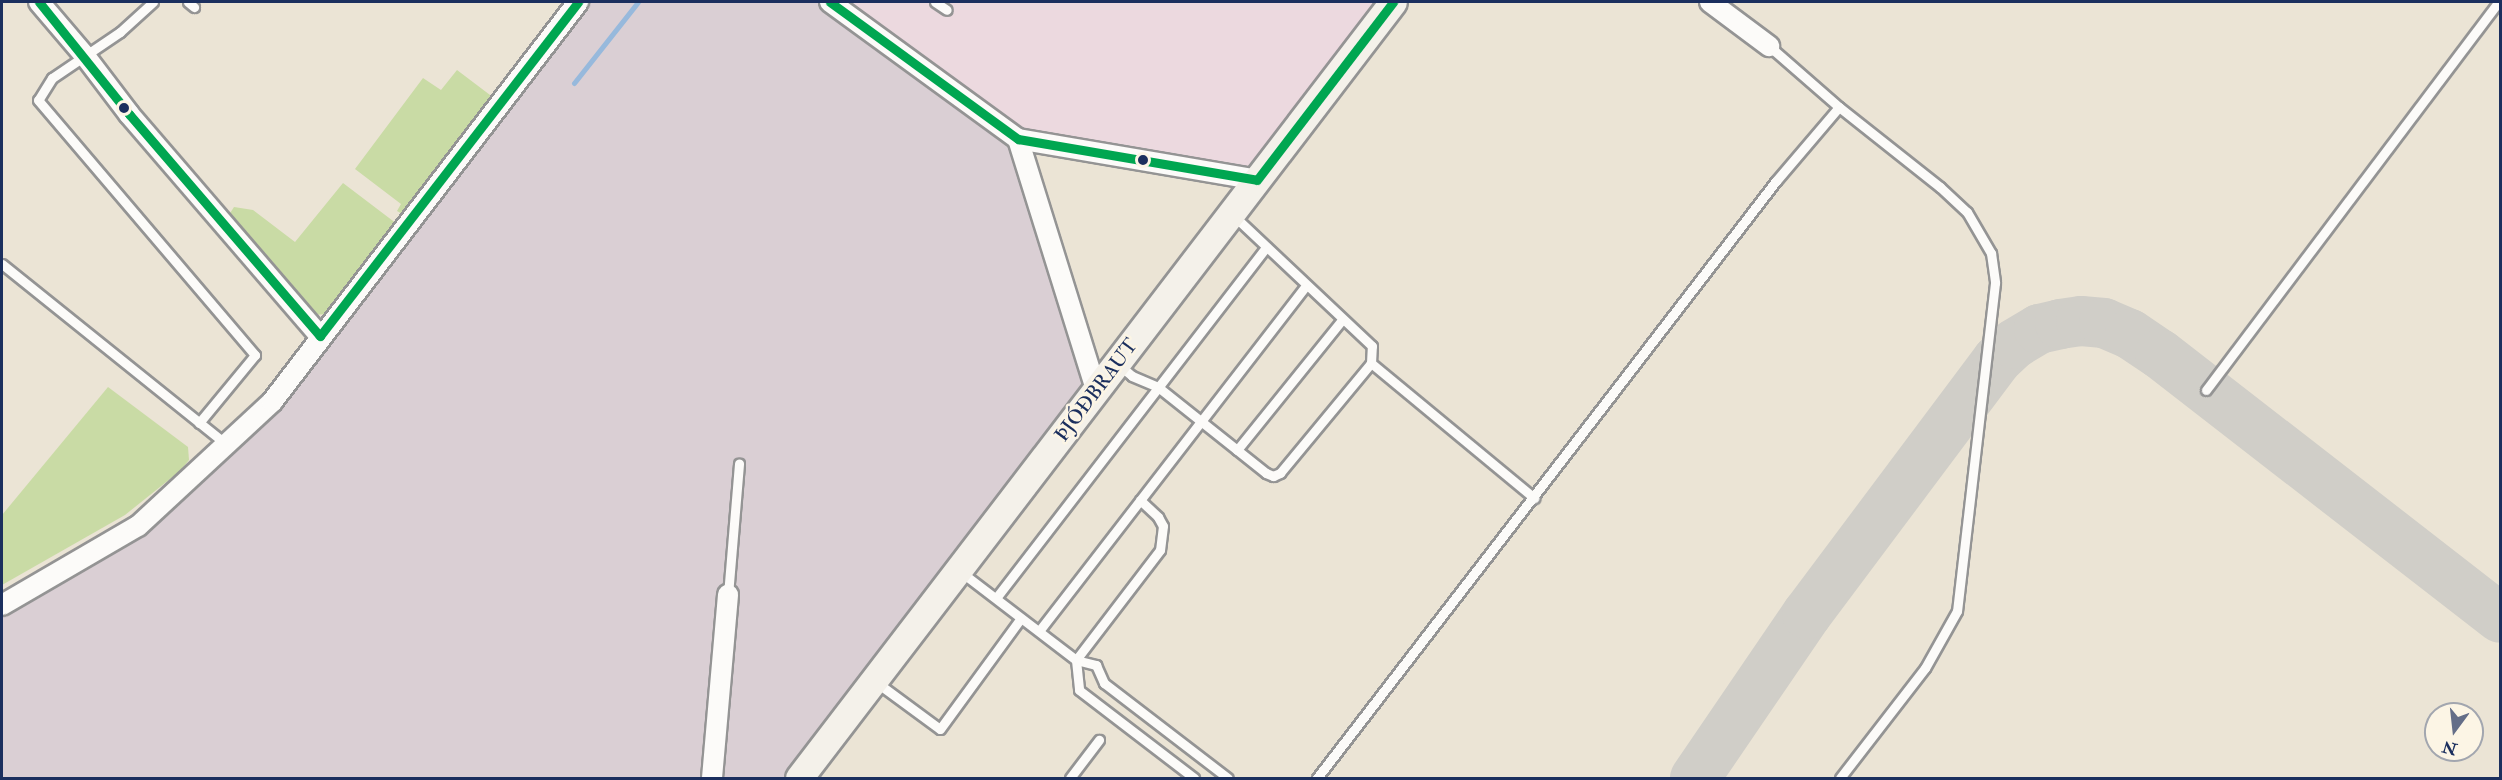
<!DOCTYPE html>
<html>
<head>
<meta charset="utf-8">
<style>
	body { margin:0 }
	#map { position:relative; width:2502px; height:780px; overflow:hidden; background:#ebe4d5; font-family:"IM FELL Double Pica",serif }
	div>[style] { position:absolute }
	.built>* { inset:0; background:#ecd9df }
	.industrial>* { inset:0; background:#dacfd4 }
	.green>* { inset:0; background:#c9dba5 }
	.stream>* { height:5px; margin:-2.5px; padding:0 2.5px; transform-origin:2.5px; border-radius:2.5px; background:#97b9dc }
	.taxiway>* { height:50px; margin:-25px; padding:0 25px; transform-origin:25px; border-radius:25px; background:#d0cec8 }
	.roads { filter:drop-shadow(2px 0 #949494) drop-shadow(-2px 0 #949494) drop-shadow(0 2px #949494) drop-shadow(0 -2px #949494) }
	.lane>* { height:9px; margin:-4.5px; padding:0 4.5px; transform-origin:4.5px; border-radius:4.5px; background:#fcfbf9 }
	.street>* { height:20px; margin:-10px; padding:0 10px; transform-origin:10px; border-radius:10px; background:#fcfbf9 }
	.secondary>* { height:27px; margin:-13.5px; padding:0 13.5px; transform-origin:13.5px; border-radius:13.5px; background:#f4f1ea }
	.bus-1>* { height:9px; margin:-4.5px; padding:0 4.5px; transform-origin:4.5px; border-radius:4.5px; background:#00a651 }
	.dots>* { width:16px; height:16px; translate:-50% -50%; box-sizing:border-box; border:3px solid #fcf5e5; border-radius:50% }
	span { translate:-50% -50%; white-space:nowrap; text-align:center; line-height:1.15; -webkit-text-stroke:5px #fcf5e5; paint-order:stroke }
	.street-label { font-size:20px; color:#1b2f5e }
	.frame { position:absolute; inset:0; border:3px solid #1b2f5e; pointer-events:none }
	.north { position:absolute; left:2424px; top:702px; width:60px; height:60px; box-sizing:border-box; background:#fcf5e5; border:2px solid #a2a6af; border-radius:50%; rotate:195deg; font-size:16px; font-weight:700; line-height:24px; text-align:center; color:#1b2f5e }
	.north::after { content:''; display:block; margin:auto; width:21px; height:27px; background:#646e88; clip-path:polygon(50% 0,100% 100%,50% 72%,0 100%) }
</style>
</head>
<body>
<div id="map">
	<div class="built">
		<i style="clip-path:polygon(830px 2px,1393px 2px,1257px 180px,1018px 139px)"></i>
	</div>
	<div class="industrial">
		<i style="clip-path:polygon(578px 2px,830px 2px,1018px 139px,1096px 390px,799px 778px,2px 778px,2px 605px,138px 526px,272px 402px)"></i>
	</div>
	<div class="green">
		<i style="clip-path:polygon(457px 70px,494px 98px,404px 215px,397px 211px,401px 204px,355px 169px,423px 78px,441px 90px)"></i>
		<i style="clip-path:polygon(343px 183px,397px 224px,329px 314px,311px 315px,223px 224px,234px 207px,253px 210px,295px 242px)"></i>
		<i style="clip-path:polygon(108px 387px,188px 447px,189px 460px,180px 471px,125px 515px,2px 585px,2px 515px)"></i>
	</div>
	<div class="stream">
		<i style="left:574px;top:83px;width:103px;rotate:-51.7deg"></i>
	</div>
	<div class="taxiway">
		<i style="left:1695px;top:778px;width:199px;rotate:-55.7deg"></i>
		<i style="left:1807px;top:614px;width:317px;rotate:-53.2deg"></i>
		<i style="left:1997px;top:360px;width:23px;rotate:-43deg"></i>
		<i style="left:2014px;top:344px;width:29px;rotate:-31deg"></i>
		<i style="left:2039px;top:329px;width:22px;rotate:-13deg"></i>
		<i style="left:2060px;top:324px;width:21px;rotate:-8deg"></i>
		<i style="left:2081px;top:321px;width:23px;rotate:5deg"></i>
		<i style="left:2104px;top:323px;width:28px;rotate:23deg"></i>
		<i style="left:2130px;top:334px;width:36px;rotate:34deg"></i>
		<i style="left:2160px;top:354px;width:430px;rotate:37.8deg"></i>
	</div>
	<div class="roads">
		<div class="lane">
			<i style="left:153px;top:2px;width:45px;rotate:137.7deg"></i>
			<i style="left:120px;top:32px;width:82px;rotate:145.9deg"></i>
			<i style="left:52px;top:78px;width:26px;rotate:122deg"></i>
			<i style="left:38px;top:100px;width:335px;rotate:49.6deg"></i>
			<i style="left:255px;top:355px;width:88px;rotate:129.5deg"></i>
			<i style="left:188px;top:2px;width:8px;rotate:40deg"></i>
			<i style="left:935px;top:2px;width:14px;rotate:34deg"></i>
			<i style="left:1769px;top:46px;width:93px;rotate:41.1deg"></i>
			<i style="left:2px;top:264px;width:287px;rotate:38.8deg"></i>
			<i style="left:1371px;top:363px;width:212px;rotate:39.6deg"></i>
			<i style="left:1119px;top:365px;width:17px;rotate:40deg"></i>
			<i style="left:1132px;top:376px;width:28px;rotate:23deg"></i>
			<i style="left:1158px;top:387px;width:138px;rotate:38.5deg"></i>
			<i style="left:1266px;top:473px;width:8px;rotate:23deg"></i>
			<i style="left:1273px;top:476px;width:8px;rotate:-23deg"></i>
			<i style="left:1280px;top:473px;width:143px;rotate:-50.4deg"></i>
			<i style="left:1371px;top:363px;width:17px;rotate:-87deg"></i>
			<i style="left:1372px;top:346px;width:191px;rotate:-136.7deg"></i>
			<i style="left:2206px;top:390px;width:486px;rotate:-53deg"></i>
			<i style="left:1237px;top:450px;width:167px;rotate:-51.1deg"></i>
			<i style="left:1140px;top:500px;width:25px;rotate:43deg"></i>
			<i style="left:1158px;top:517px;width:10px;rotate:61deg"></i>
			<i style="left:1163px;top:526px;width:24px;rotate:97deg"></i>
			<i style="left:1160px;top:550px;width:138px;rotate:127.4deg"></i>
			<i style="left:1076px;top:660px;width:30px;rotate:84deg"></i>
			<i style="left:1079px;top:690px;width:145px;rotate:37.4deg"></i>
			<i style="left:961px;top:572px;width:145px;rotate:37.4deg"></i>
			<i style="left:1076px;top:660px;width:21px;rotate:14deg"></i>
			<i style="left:1096px;top:665px;width:20px;rotate:66deg"></i>
			<i style="left:1104px;top:683px;width:156px;rotate:37.5deg"></i>
			<i style="left:728px;top:595px;width:132px;rotate:-85.2deg"></i>
			<i style="left:996px;top:598px;width:443px;rotate:-52.4deg"></i>
			<i style="left:1039px;top:631px;width:437px;rotate:-52.3deg"></i>
			<i style="left:876px;top:682px;width:79px;rotate:36.3deg"></i>
			<i style="left:940px;top:729px;width:137px;rotate:-53.9deg"></i>
			<i style="left:1070px;top:778px;width:48px;rotate:-52.7deg"></i>
			<i style="left:1317px;top:778px;width:753px;rotate:-52.45deg"></i>
			<i style="left:1776px;top:181px;width:97px;rotate:-49.6deg"></i>
			<i style="left:1839px;top:107px;width:129px;rotate:38.4deg"></i>
			<i style="left:1940px;top:187px;width:37px;rotate:43deg"></i>
			<i style="left:1967px;top:212px;width:48px;rotate:59.7deg"></i>
			<i style="left:1991px;top:253px;width:30px;rotate:82deg"></i>
			<i style="left:1995px;top:283px;width:330px;rotate:96.6deg"></i>
			<i style="left:1957px;top:611px;width:65px;rotate:119.3deg"></i>
			<i style="left:1925px;top:668px;width:139px;rotate:127.7deg"></i>
		</div>
		<div class="street">
			<i style="left:39px;top:2px;width:71px;rotate:49.6deg"></i>
			<i style="left:85px;top:56px;width:73px;rotate:52.8deg"></i>
			<i style="left:129px;top:114px;width:293px;rotate:49.3deg"></i>
			<i style="left:830px;top:2px;width:233px;rotate:36.1deg"></i>
			<i style="left:1018px;top:139px;width:242px;rotate:9.7deg"></i>
			<i style="left:1710px;top:2px;width:74px;rotate:36.7deg"></i>
			<i style="left:1018px;top:139px;width:263px;rotate:72.7deg"></i>
			<i style="left:2px;top:605px;width:157px;rotate:-30.2deg"></i>
			<i style="left:138px;top:526px;width:183px;rotate:-42.8deg"></i>
			<i style="left:272px;top:402px;width:504px;rotate:-52.58deg"></i>
			<i style="left:712px;top:778px;width:184px;rotate:-85deg"></i>
		</div>
		<div class="secondary">
			<i style="left:799px;top:778px;width:977px;rotate:-52.57deg"></i>
		</div>
	</div>
	<div class="bus-1">
		<i style="left:39px;top:2px;width:144px;rotate:51.2deg"></i>
		<i style="left:129px;top:114px;width:293px;rotate:49.3deg"></i>
		<i style="left:320px;top:336px;width:422px;rotate:-52.3deg"></i>
		<i style="left:830px;top:2px;width:233px;rotate:36.1deg"></i>
		<i style="left:1018px;top:139px;width:242px;rotate:9.7deg"></i>
		<i style="left:1257px;top:180px;width:224px;rotate:-52.6deg"></i>
	</div>
	<div class="dots">
		<i style="left:124px;top:108px;background:#1b2f5e"></i>
		<i style="left:1143px;top:160px;background:#1b2f5e"></i>
	</div>
	<div class="street-label">
		<span style="left:1096px;top:390px;rotate:-53deg">ÞJÓÐBRAUT</span>
	</div>
	<div class="frame"></div>
	<div class="north">N</div>
</div>
</body>
</html>
